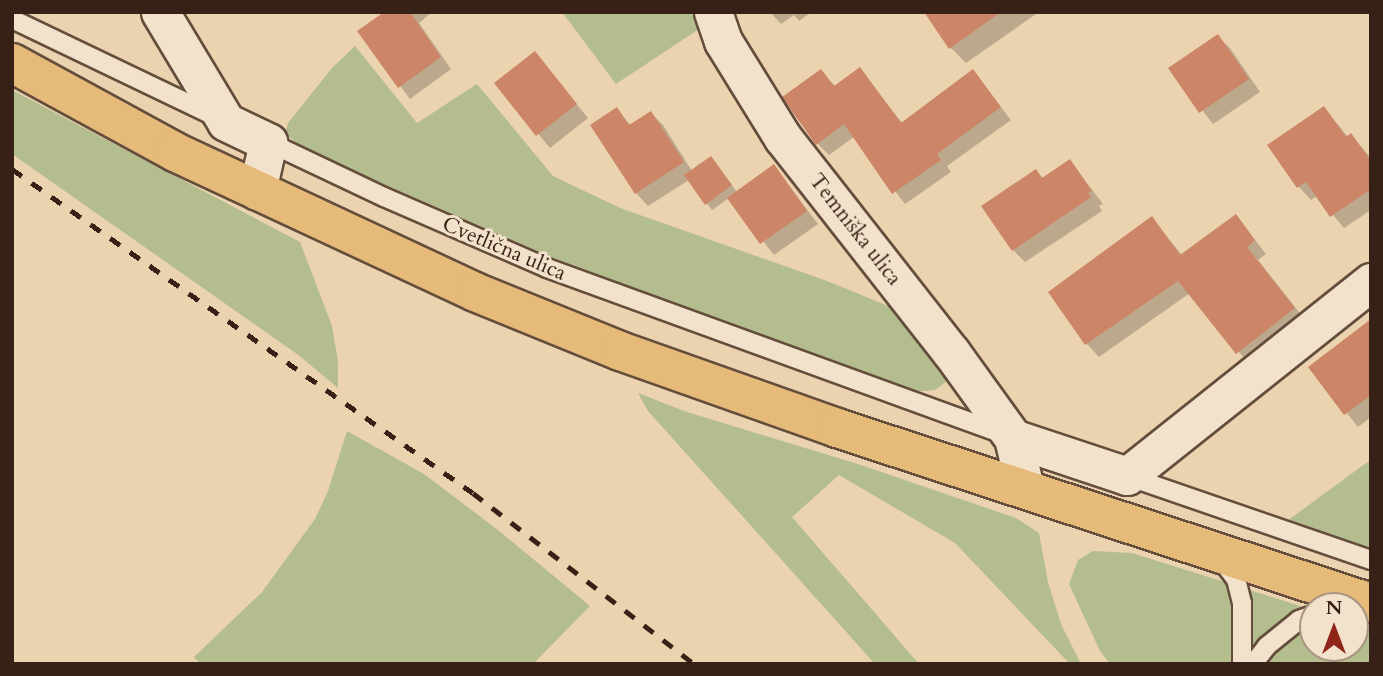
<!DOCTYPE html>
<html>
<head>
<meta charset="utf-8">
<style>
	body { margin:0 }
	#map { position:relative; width:1383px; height:676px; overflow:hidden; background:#ebd3af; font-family:Cardo,serif }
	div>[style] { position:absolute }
	.green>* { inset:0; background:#b3bd8d }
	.shadow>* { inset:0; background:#0003 }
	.building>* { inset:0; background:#cc8667 }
	.roads { filter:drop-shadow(2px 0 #644d3c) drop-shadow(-2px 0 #644d3c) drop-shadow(0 2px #644d3c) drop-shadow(0 -2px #644d3c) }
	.service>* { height:18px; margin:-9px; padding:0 9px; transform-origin:9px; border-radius:9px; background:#f2e2cb }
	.minor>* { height:37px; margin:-18.5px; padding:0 18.5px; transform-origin:18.5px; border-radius:18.5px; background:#f2e2cb }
	.primary>* { height:38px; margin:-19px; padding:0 19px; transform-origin:19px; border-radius:19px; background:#e6ba78 }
	.rail>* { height:5px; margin-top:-2.5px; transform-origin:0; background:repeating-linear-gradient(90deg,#372015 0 12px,transparent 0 24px) }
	span { translate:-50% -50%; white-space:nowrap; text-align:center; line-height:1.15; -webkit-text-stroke:6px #f2e2cb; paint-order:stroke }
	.street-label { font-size:21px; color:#372015 }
	.frame { position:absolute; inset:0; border:14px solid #372015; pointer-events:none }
	.north { position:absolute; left:1299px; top:592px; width:70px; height:70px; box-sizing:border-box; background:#f2e2cb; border:2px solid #a79482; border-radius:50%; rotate:0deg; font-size:19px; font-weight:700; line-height:28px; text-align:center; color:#372015 }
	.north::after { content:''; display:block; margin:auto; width:24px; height:32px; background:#8f2418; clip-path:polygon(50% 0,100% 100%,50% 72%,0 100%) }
</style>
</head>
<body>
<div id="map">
	<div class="green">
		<i style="clip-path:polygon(562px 12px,697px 12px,702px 27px,616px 84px)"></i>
		<i style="clip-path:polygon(355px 46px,417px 123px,477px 84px,553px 176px,620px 208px,827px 281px,898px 310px,946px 365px,946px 382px,935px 390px,910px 392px,549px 256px,303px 149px,285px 133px,288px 123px,332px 68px)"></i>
		<i style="clip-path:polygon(12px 90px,300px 242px,332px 326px,338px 362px,338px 388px,297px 354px,12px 154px)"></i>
		<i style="clip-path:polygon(638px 393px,684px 411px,861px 465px,1016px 518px,1039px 533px,1048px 582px,1061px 624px,1081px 664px,1070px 664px,955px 543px,839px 475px,792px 517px,919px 664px,875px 664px,648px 411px)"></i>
		<i style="clip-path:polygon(347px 431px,424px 474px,498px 530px,590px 606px,533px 664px,200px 664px,194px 657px,262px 592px,315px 519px,328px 491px)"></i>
		<i style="clip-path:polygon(1371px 460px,1371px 549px,1287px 521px,1362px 466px)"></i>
		<i style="clip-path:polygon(1093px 551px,1132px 553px,1313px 610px,1313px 648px,1355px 648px,1355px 625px,1371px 630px,1371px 664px,1110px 664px,1100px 651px,1069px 584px,1078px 560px)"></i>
	</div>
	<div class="shadow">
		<i style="clip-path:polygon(387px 12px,432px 12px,419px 23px,451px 69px,410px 99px,360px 32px)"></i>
		<i style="clip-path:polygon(770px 12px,811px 12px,799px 21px,794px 15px,781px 24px)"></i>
		<i style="clip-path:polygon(926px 12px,1039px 12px,966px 63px,951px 48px)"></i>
		<i style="clip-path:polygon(1217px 36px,1230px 48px,1260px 92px,1213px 124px,1170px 68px)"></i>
		<i style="clip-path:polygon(534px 53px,588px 118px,550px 148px,496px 83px)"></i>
		<i style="clip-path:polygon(860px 70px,903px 124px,973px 72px,1011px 120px,947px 166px,951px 172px,905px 204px,854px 137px,829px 155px,817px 143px,821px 71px,836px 87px)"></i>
		<i style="clip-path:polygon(1324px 108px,1348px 137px,1351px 135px,1371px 158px,1371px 210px,1344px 228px,1317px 196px,1311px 200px,1299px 187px,1270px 146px)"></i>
		<i style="clip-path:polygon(617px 109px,631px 126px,651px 113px,663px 125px,692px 171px,711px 158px,737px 192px,774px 166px,818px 224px,774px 255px,729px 198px,712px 210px,689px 180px,648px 206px,636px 193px)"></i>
		<i style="clip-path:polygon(1070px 161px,1103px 204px,1099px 206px,1102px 211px,1025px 262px,1013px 250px,1036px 171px,1044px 179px)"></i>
		<i style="clip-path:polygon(1236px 216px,1266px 254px,1258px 260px,1306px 321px,1250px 365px,1190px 293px,1099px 357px,1087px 344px,1050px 292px,1152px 219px,1182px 255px)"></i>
		<i style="clip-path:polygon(1371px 321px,1371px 417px,1358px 427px,1310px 367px)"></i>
	</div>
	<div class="building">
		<i style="clip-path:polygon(384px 12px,410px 12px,441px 57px,398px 88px,357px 31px)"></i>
		<i style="clip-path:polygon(924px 12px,1001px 12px,949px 49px)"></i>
		<i style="clip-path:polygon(1218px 34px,1249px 79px,1199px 113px,1168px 68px)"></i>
		<i style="clip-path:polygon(535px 51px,577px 104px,536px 136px,494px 83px)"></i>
		<i style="clip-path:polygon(860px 67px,901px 123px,973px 69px,1001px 107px,937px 154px,941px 160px,892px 194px,844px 124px,816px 145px,782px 97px,821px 69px,834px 86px)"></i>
		<i style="clip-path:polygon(1324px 106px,1346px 137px,1351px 133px,1371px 161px,1371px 189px,1330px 217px,1306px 182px,1297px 188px,1267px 145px)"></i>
		<i style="clip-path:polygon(617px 107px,629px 125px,651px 111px,684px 162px,635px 194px,590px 125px)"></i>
		<i style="clip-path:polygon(711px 156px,732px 185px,705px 205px,684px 175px)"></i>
		<i style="clip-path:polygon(1070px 159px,1092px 191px,1088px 193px,1091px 197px,1012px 251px,981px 206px,1036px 169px,1042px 178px)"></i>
		<i style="clip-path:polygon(774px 164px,807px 211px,760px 244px,727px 198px)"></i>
		<i style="clip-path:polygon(1236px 214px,1255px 240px,1247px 247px,1295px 308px,1236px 354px,1178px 281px,1085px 345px,1048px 292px,1152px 216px,1180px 255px)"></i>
		<i style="clip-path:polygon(1371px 319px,1371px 395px,1344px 415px,1308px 367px)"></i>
	</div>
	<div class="roads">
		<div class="service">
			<i style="left:12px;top:19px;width:227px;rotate:25.6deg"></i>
			<i style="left:268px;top:142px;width:128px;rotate:25.4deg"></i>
			<i style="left:384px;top:197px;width:178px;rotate:23.5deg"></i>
			<i style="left:547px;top:268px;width:484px;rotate:20deg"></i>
			<i style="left:1127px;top:476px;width:258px;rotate:19deg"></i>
			<i style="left:1223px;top:562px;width:21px;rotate:53deg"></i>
			<i style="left:1236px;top:579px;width:25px;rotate:76deg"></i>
			<i style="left:1242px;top:603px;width:61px;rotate:90deg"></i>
			<i style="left:1253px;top:664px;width:23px;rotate:-52deg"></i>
			<i style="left:1267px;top:646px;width:41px;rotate:-39.1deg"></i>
			<i style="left:1299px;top:620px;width:15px;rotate:-20deg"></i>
		</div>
		<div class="minor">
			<i style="left:160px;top:12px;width:128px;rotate:59deg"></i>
			<i style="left:226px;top:122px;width:47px;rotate:25.5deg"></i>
			<i style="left:268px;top:142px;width:50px;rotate:102.7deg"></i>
			<i style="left:713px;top:12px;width:31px;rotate:71deg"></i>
			<i style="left:723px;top:41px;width:114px;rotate:58.3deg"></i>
			<i style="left:783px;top:138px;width:272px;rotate:51.9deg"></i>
			<i style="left:951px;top:352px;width:106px;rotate:54.2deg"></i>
			<i style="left:1013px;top:438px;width:51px;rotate:76.5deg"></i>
			<i style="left:1013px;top:438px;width:120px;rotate:18.4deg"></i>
			<i style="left:1127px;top:476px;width:312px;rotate:-38.5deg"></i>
		</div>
		<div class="primary">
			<i style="left:12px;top:63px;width:186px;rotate:28.6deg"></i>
			<i style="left:175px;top:152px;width:331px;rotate:25deg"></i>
			<i style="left:475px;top:292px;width:157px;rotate:22.1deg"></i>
			<i style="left:620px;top:351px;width:230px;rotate:19.5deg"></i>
			<i style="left:837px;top:428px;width:562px;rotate:18.14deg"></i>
		</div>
	</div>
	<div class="rail">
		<i style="left:12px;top:169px;width:563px;rotate:35.1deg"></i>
		<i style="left:473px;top:493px;width:279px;rotate:37.7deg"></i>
	</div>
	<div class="street-label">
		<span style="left:855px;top:230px;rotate:52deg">Temniška ulica</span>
		<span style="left:504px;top:249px;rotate:23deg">Cvetlična ulica</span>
	</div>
	<div class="frame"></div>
	<div class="north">N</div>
</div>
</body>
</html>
